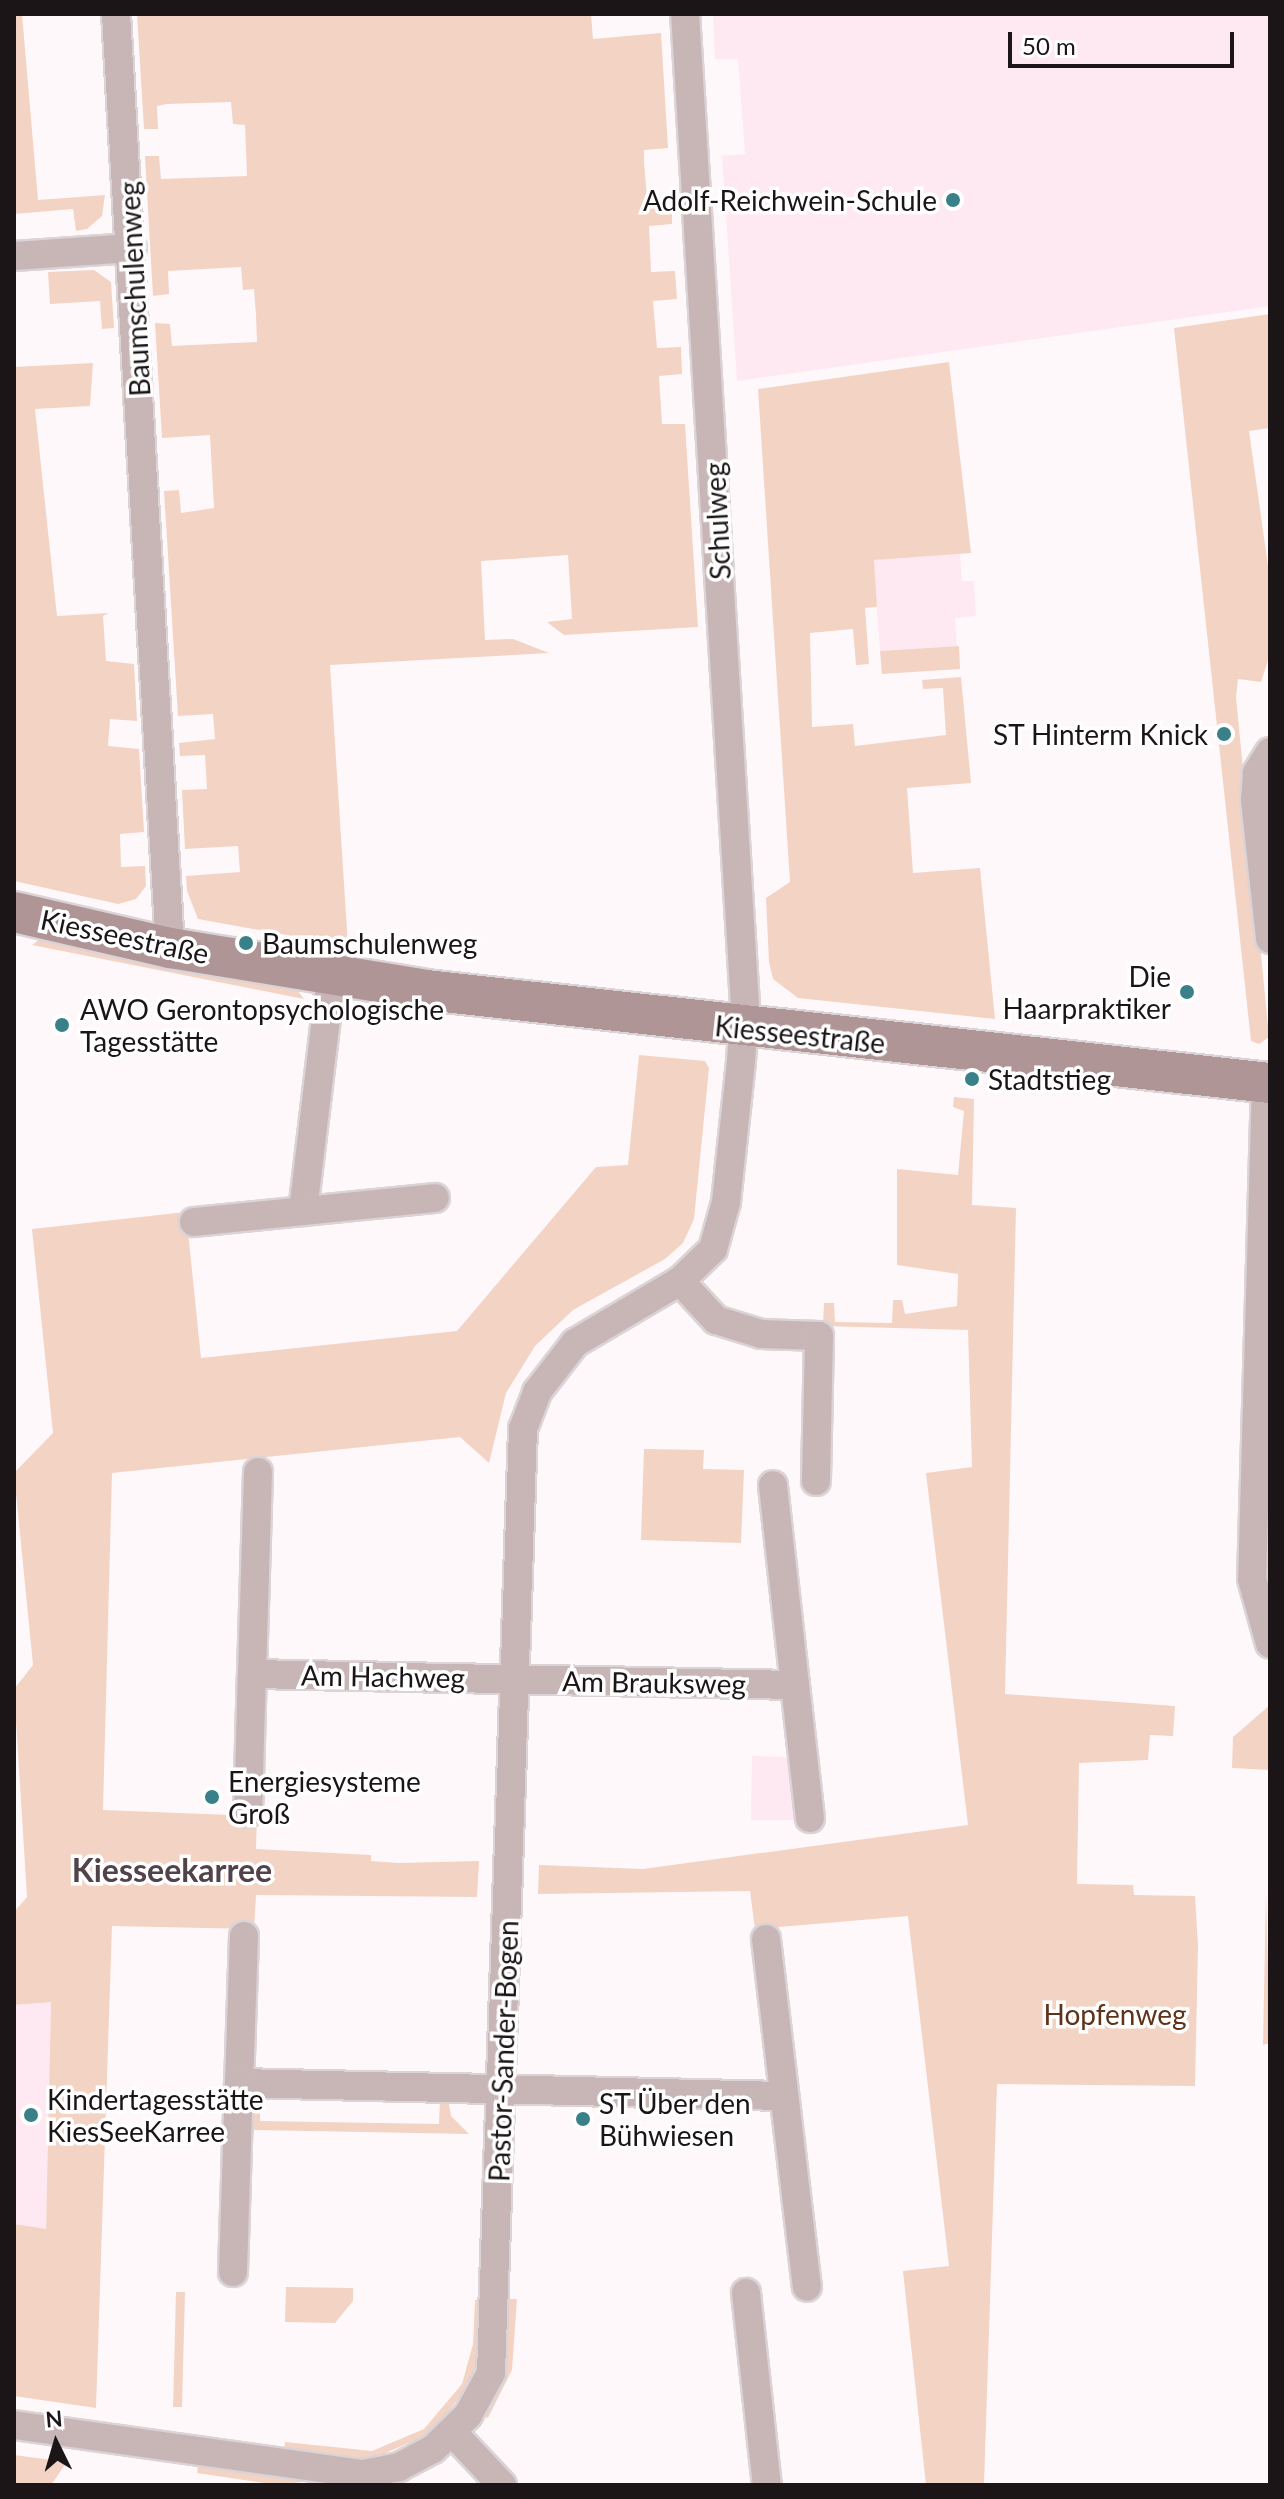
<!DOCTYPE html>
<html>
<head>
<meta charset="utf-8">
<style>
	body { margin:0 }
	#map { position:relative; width:1284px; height:2499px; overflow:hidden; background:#fff8fb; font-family:Lato,sans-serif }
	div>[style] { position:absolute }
	.built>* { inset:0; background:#fee9f2 }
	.green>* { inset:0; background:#f3d3c4 }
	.roads { filter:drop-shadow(2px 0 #dbd4d7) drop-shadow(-2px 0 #dbd4d7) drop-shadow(0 2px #dbd4d7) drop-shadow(0 -2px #dbd4d7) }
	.street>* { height:28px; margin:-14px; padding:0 14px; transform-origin:14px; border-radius:14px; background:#c8b6b6 }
	.secondary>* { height:40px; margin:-20px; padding:0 20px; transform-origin:20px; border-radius:20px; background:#af9595 }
	.dots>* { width:22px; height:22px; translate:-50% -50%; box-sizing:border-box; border:4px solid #fff; border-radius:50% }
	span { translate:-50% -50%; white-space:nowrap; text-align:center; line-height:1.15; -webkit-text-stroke:7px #fff; paint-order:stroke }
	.poi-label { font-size:28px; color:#1b1517 }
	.right { translate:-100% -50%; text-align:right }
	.left { translate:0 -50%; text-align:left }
	.street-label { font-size:28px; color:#1b1517 }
	.park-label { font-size:28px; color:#5f321a }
	.quarter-label { font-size:32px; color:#514349; font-weight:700 }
	.frame { position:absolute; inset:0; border:16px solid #1b1517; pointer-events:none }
	.north { position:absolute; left:16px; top:2403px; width:80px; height:80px; -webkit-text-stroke:6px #fff; paint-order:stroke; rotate:355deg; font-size:22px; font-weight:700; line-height:32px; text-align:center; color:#1b1517 }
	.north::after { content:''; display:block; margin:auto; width:28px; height:36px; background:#1b1517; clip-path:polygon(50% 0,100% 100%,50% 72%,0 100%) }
	.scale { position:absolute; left:1008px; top:32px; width:226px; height:36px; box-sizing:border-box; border:4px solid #1b1517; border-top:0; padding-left:10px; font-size:24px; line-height:28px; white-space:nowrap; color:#1b1517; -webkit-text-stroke:6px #fff; paint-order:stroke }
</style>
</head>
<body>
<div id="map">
	<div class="built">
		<i style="clip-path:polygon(713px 14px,1270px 14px,1270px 306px,737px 381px,722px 156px,745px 154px,738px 59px,715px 59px)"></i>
		<i style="clip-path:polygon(960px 553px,962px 581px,974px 581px,976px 616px,955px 618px,957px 646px,880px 651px,873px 560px)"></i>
		<i style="clip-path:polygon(752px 1756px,795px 1757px,800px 1820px,751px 1820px)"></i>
		<i style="clip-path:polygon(51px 2001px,46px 2230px,14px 2224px,14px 2005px)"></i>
	</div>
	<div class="green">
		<i style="clip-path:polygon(14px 14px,22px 14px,38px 200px,105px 195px,102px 216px,87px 229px,76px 231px,73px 209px,14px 214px)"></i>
		<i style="clip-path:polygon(137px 14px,591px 14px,593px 39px,661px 33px,668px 148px,644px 150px,644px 162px,647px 198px,672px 196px,672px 224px,649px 226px,651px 272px,675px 271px,677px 299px,653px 301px,657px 348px,681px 347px,682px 374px,659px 376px,662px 424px,685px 424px,698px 627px,564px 635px,547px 622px,572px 619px,568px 555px,481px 561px,485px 640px,513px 639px,549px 653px,330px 665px,348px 946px,198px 919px,187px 891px,186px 876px,240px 872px,238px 846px,185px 849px,182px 790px,207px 789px,205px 755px,180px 756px,179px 743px,215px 739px,213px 714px,178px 716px,164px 491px,179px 490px,181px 513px,214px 508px,210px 435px,162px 438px,155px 323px,170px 324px,172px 346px,257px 342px,256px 315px,254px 289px,243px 290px,241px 267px,168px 271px,169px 294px,153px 296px,145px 156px,159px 156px,161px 179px,247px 176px,245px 125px,233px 124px,231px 102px,167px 104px,157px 106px,158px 129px,144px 129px)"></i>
		<i style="clip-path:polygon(94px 270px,111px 282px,114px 328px,102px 329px,100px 301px,50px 304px,48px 272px)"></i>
		<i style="clip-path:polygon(1270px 314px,1270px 428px,1249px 431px,1270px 580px,1270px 654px,1261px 682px,1238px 679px,1236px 697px,1269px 1037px,1259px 1044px,1251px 1041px,1174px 328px)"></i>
		<i style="clip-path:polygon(949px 362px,971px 553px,874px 560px,877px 607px,865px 608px,869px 664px,856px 665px,853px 629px,810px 633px,812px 727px,853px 724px,855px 746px,946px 735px,943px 688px,923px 689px,922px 680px,961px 677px,971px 783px,907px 788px,913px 873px,980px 868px,995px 1019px,798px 998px,773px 979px,769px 962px,766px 898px,790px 882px,758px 389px)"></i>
		<i style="clip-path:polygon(93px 363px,90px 406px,35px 409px,57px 616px,109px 613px,103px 616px,106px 661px,134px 664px,137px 721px,110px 719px,108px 746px,139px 749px,144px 832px,120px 834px,121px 867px,145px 866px,146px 886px,136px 899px,118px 904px,14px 881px,14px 367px)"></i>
		<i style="clip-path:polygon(959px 646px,960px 669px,882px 674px,880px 651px)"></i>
		<i style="clip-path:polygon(44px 936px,295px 987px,304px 999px,32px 945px)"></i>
		<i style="clip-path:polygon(639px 1055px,705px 1061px,709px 1068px,694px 1219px,683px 1243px,665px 1259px,573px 1310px,535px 1346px,506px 1393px,489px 1463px,460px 1437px,112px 1473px,103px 1810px,257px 1816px,256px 1849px,371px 1855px,371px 1861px,398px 1863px,479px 1861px,477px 1897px,256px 1895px,254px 1929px,112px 1926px,96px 2408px,14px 2396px,14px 2224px,46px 2229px,51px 2002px,14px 2005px,14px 1912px,27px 1897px,14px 1689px,33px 1665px,14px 1473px,53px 1433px,32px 1229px,186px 1212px,201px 1358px,457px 1331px,596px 1167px,628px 1165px)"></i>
		<i style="clip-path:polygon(954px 1097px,974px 1099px,972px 1205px,1016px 1208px,1005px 1694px,1175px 1706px,1173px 1736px,1150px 1735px,1148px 1760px,1079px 1763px,1077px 1884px,1133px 1885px,1134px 1895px,1195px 1896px,1198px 1946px,1195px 2086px,997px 2084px,984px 2485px,926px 2485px,903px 2271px,949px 2266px,908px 1916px,755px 1929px,750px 1891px,538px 1894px,539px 1865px,643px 1869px,968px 1825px,926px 1473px,972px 1467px,968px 1330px,823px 1326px,824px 1303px,834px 1303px,835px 1322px,892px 1323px,893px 1300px,902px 1300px,905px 1314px,957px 1306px,959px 1250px,958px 1274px,897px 1265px,897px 1169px,958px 1175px,964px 1111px,953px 1107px)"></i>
		<i style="clip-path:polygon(644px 1449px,704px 1450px,703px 1469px,744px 1470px,741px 1543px,641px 1540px)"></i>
		<i style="clip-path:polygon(1270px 1705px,1270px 1770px,1232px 1768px,1233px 1737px)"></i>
		<i style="clip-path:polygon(1266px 1892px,1270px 2043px,1263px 2045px)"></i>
		<i style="clip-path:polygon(448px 2098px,451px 2116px,469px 2134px,249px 2130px,250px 2100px,260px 2100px,260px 2121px,439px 2124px,440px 2099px)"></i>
		<i style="clip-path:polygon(286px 2287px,353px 2288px,353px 2301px,335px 2323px,285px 2322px)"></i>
		<i style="clip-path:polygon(176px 2292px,185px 2292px,182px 2407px,173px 2407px)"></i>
		<i style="clip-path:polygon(508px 2299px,517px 2299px,512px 2370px,488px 2418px,482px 2415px,503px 2372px)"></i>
		<i style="clip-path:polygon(475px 2300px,483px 2300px,474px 2379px,431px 2433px,372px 2459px,284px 2451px,285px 2442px,372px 2451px,424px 2429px,462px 2384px,473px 2344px)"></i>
		<i style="clip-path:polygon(14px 2455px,67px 2462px,51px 2485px,14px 2485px)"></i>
		<i style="clip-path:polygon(198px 2465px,310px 2481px,278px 2485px,197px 2473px)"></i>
	</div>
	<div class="roads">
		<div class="street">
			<i style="left:116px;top:14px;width:936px;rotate:86.69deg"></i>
			<i style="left:14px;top:256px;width:118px;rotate:-3.9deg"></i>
			<i style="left:1270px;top:752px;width:25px;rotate:122deg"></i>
			<i style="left:1257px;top:773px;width:27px;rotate:94deg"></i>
			<i style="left:1255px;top:800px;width:140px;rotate:83.8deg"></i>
			<i style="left:1266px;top:1082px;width:497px;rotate:91.6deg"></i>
			<i style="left:1252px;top:1579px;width:67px;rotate:74.5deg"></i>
			<i style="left:303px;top:1211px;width:236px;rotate:-83.2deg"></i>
			<i style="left:194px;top:1222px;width:242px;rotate:-5.7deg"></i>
			<i style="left:680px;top:1281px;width:53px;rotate:47.3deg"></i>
			<i style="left:716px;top:1320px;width:47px;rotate:17.3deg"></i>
			<i style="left:761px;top:1334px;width:58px;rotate:2deg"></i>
			<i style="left:819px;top:1336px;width:145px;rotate:91.2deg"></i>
			<i style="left:258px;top:1472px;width:202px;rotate:91.7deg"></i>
			<i style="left:252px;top:1674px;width:543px;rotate:1.16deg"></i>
			<i style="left:795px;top:1685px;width:201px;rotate:-96.3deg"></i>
			<i style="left:795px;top:1685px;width:134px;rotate:83.6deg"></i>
			<i style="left:248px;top:1813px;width:139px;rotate:-88.4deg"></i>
			<i style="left:244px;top:1936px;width:147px;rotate:91.9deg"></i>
			<i style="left:239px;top:2083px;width:545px;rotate:1.37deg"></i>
			<i style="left:766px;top:1939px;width:350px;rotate:83.3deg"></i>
			<i style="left:233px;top:2272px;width:189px;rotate:-88.2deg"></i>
			<i style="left:746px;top:2293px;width:193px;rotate:83.8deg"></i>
			<i style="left:14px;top:2425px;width:352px;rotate:8deg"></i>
			<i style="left:363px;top:2474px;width:37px;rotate:-11deg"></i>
			<i style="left:399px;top:2467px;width:38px;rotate:-28deg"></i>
			<i style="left:433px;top:2449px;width:49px;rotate:-44.2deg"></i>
			<i style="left:468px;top:2415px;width:48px;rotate:-61.3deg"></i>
			<i style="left:491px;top:2373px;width:945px;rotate:-88.06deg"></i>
			<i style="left:523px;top:1429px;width:40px;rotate:-69deg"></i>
			<i style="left:537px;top:1392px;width:62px;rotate:-52.2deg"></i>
			<i style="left:575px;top:1343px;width:122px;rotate:-30.6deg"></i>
			<i style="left:680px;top:1281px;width:46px;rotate:-44.1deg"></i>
			<i style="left:713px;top:1249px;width:49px;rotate:-74.5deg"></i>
			<i style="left:726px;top:1202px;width:142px;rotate:-83.9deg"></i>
			<i style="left:741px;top:1061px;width:56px;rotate:-85.9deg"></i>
			<i style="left:745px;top:1005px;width:993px;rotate:-93.46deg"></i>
			<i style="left:452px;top:2432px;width:73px;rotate:46.7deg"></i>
		</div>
		<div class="secondary">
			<i style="left:14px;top:912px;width:160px;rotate:13deg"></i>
			<i style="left:170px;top:948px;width:259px;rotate:9.3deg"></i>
			<i style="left:426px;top:990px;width:849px;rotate:6.29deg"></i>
		</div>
	</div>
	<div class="dots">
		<i style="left:953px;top:200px;background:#398089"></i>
		<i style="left:1224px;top:734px;background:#398089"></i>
		<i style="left:246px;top:943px;background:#398089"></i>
		<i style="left:1187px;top:992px;background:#398089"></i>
		<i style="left:62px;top:1025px;background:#398089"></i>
		<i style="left:972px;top:1079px;background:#398089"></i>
		<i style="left:212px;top:1797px;background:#398089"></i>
		<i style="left:31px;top:2115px;background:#398089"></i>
		<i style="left:583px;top:2119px;background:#398089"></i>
	</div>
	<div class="poi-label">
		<span class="right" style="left:937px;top:200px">Adolf-Reichwein-Schule</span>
		<span class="right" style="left:1208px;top:734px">ST Hinterm Knick</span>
		<span class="left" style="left:262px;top:943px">Baumschulenweg</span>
		<span class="right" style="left:1171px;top:992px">Die<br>Haarpraktiker</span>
		<span class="left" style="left:80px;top:1025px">AWO Gerontopsychologische<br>Tagesstätte</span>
		<span class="left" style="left:988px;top:1079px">Stadtstieg</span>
		<span class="left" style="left:228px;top:1797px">Energiesysteme<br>Groß</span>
		<span class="left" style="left:47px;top:2115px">Kindertagesstätte<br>KiesSeeKarree</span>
		<span class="left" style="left:599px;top:2119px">ST Über den<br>Bühwiesen</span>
	</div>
	<div class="street-label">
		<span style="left:134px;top:289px;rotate:-93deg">Baumschulenweg</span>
		<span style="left:717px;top:521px;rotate:-93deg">Schulweg</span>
		<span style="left:125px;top:936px;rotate:12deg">Kiesseestraße</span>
		<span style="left:800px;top:1034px;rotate:6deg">Kiesseestraße</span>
		<span style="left:383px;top:1676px;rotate:1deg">Am Hachweg</span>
		<span style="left:654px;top:1682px;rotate:1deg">Am Brauksweg</span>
		<span style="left:503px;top:2051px;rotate:-88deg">Pastor-Sander-Bogen</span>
	</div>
	<div class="park-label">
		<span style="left:1115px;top:2014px">Hopfenweg</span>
	</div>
	<div class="quarter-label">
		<span style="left:172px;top:1870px">Kiesseekarree</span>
	</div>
	<div class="frame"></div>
	<div class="north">N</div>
	<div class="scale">50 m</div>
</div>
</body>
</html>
